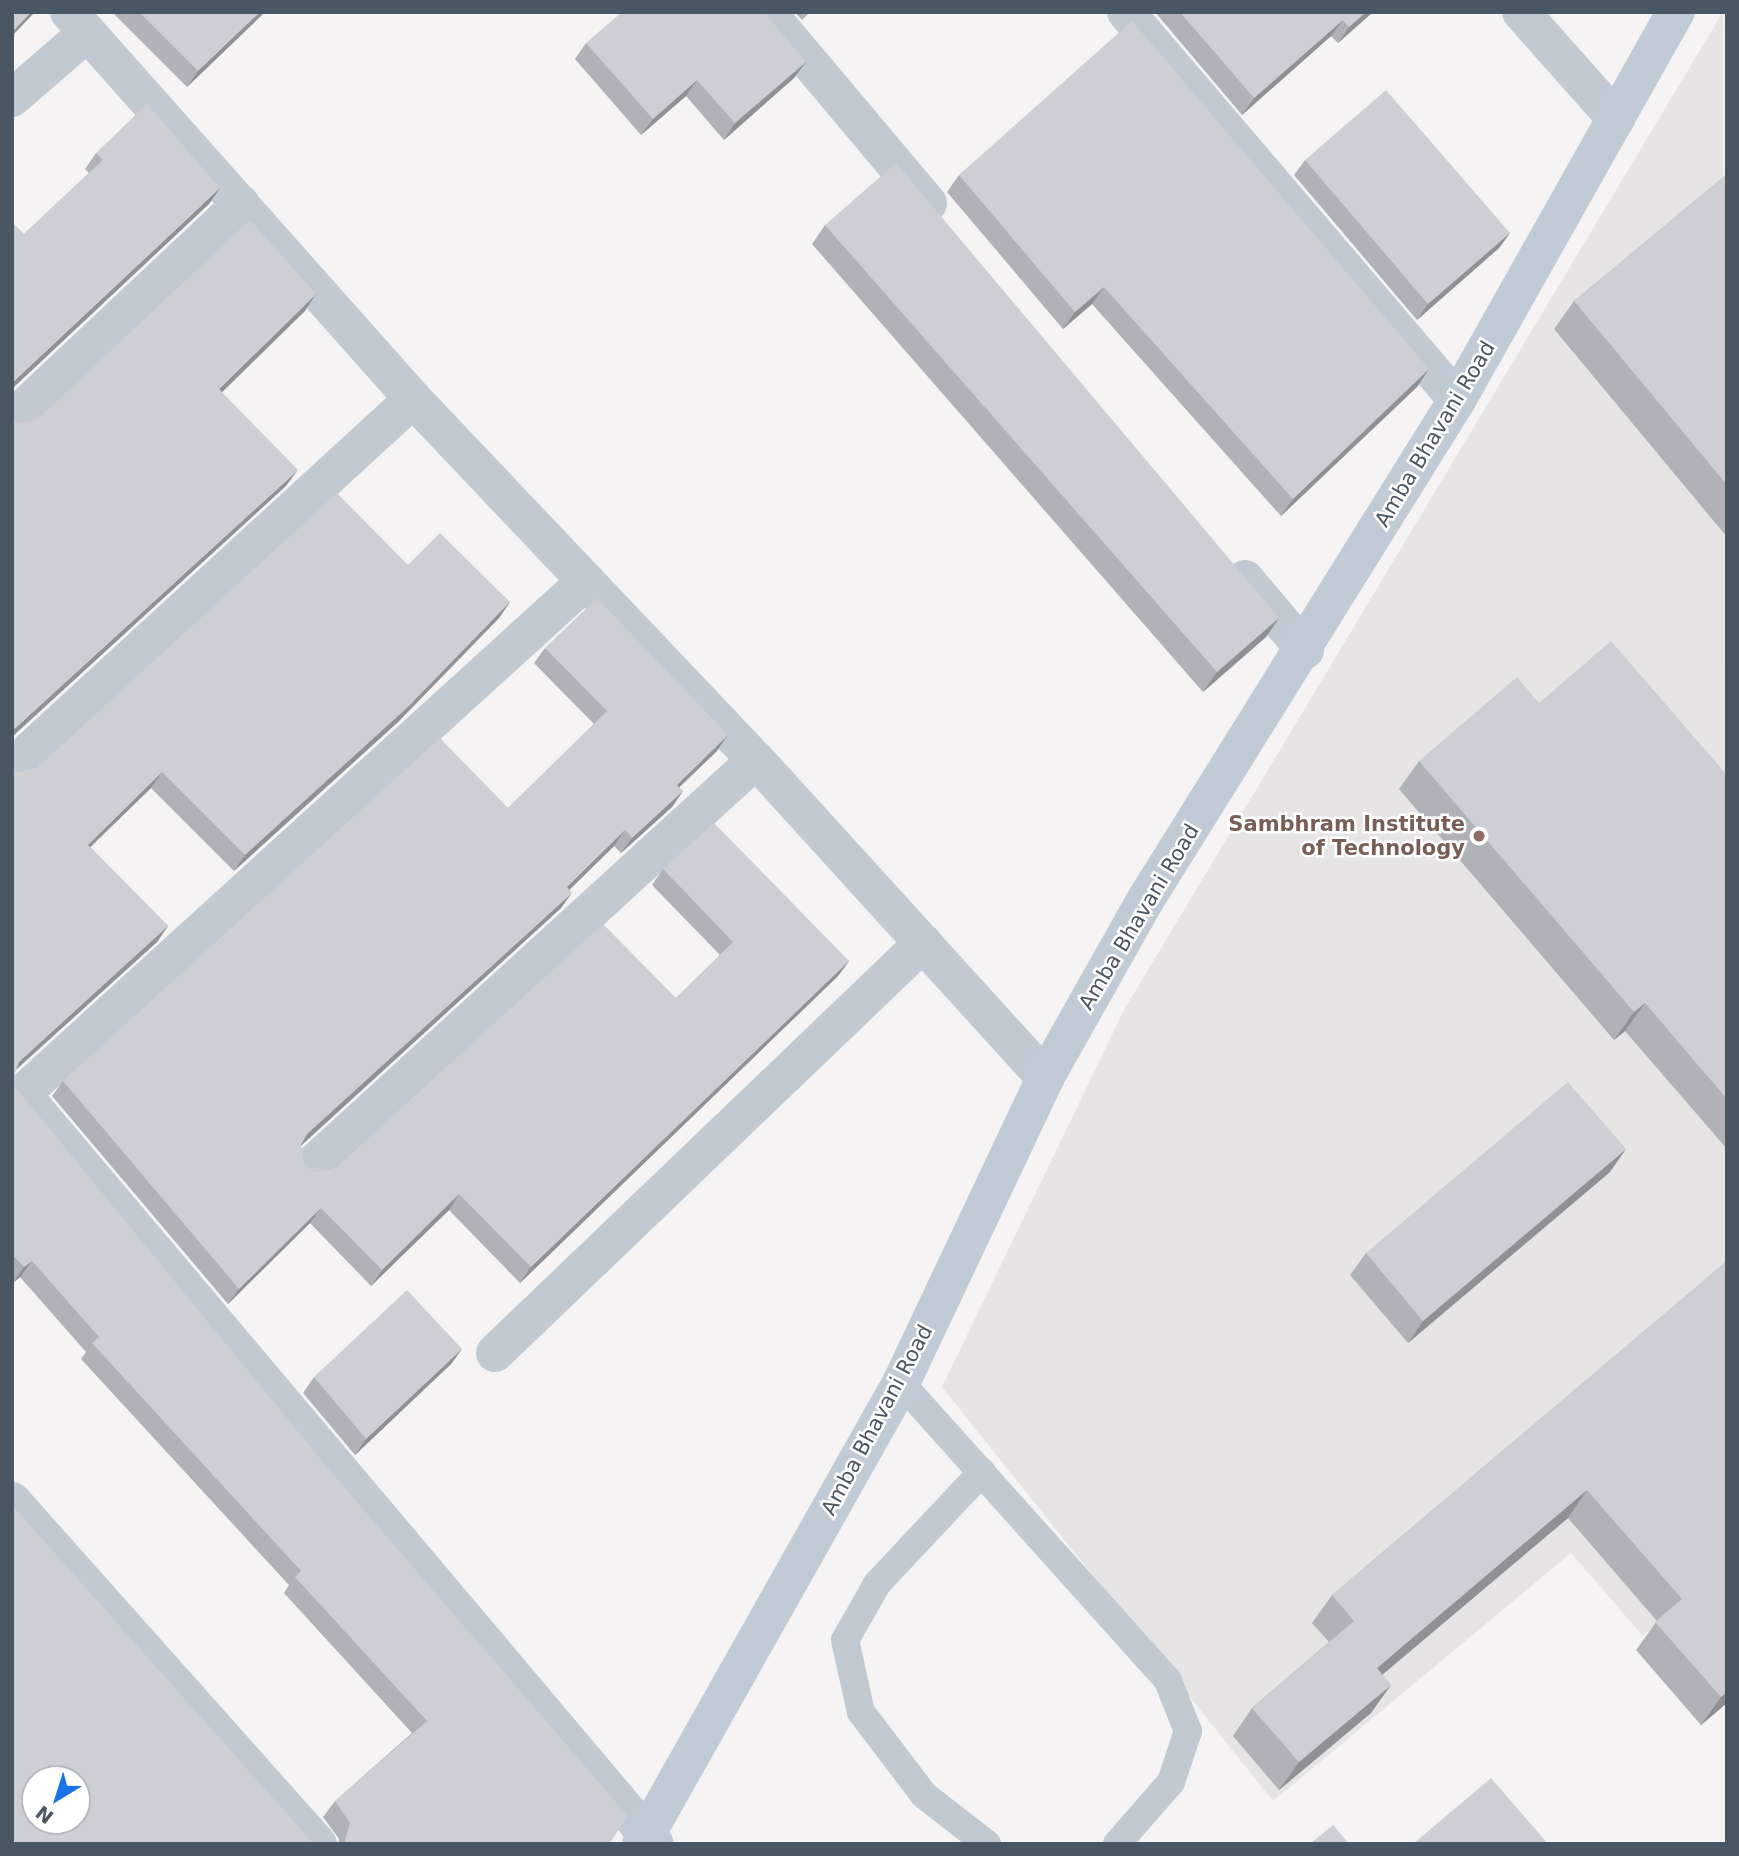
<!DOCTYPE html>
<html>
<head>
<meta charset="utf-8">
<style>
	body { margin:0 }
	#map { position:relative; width:1739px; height:1856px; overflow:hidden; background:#f5f3f3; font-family:"DejaVu Sans",sans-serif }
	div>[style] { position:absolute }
	.education>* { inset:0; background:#e6e4e5 }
	.lane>* { height:28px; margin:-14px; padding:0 14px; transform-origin:14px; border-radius:14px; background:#c1cad2 }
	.street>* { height:38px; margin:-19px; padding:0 19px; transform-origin:19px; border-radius:19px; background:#c1cad2 }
	.secondary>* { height:38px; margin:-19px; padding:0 19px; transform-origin:19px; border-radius:19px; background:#c1cbd6 }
	.wall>* { inset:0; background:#b0b2b7 }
	.shaded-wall>* { inset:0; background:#909195 }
	.building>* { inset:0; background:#cdcfd5 }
	.dots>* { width:19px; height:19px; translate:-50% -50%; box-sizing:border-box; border:4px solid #fff; border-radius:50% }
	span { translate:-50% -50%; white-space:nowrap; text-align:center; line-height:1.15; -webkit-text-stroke:5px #fff; paint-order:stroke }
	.street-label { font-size:21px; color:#4a5661 }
	.education-label { font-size:21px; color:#785e54; font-weight:700 }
	.right { translate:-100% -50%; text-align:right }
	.frame { position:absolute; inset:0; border:14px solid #4a5661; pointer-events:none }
	.north { position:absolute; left:21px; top:1765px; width:70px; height:70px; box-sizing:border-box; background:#fff; border:2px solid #b7bbc0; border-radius:50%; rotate:218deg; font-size:19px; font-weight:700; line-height:28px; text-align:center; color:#4a5661 }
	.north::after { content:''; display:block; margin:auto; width:24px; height:32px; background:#1a73e8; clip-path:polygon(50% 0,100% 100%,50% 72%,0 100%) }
</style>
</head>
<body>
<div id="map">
	<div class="education">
		<i style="clip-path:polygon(1723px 12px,1727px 1566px,1643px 1636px,1571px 1553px,1273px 1801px,942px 1387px,1124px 1010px)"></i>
	</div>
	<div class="lane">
		<i style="left:901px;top:1383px;width:400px;rotate:48.1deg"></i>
		<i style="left:1168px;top:1681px;width:54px;rotate:68.2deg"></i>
		<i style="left:1188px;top:1731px;width:54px;rotate:108.4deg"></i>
		<i style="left:1171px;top:1782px;width:82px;rotate:131.1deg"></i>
		<i style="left:982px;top:1472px;width:154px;rotate:133.2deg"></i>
		<i style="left:877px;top:1584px;width:64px;rotate:119.7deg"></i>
		<i style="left:845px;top:1640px;width:74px;rotate:77.5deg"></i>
		<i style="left:861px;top:1712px;width:104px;rotate:52.8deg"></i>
		<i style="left:924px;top:1795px;width:80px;rotate:37.9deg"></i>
	</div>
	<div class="street">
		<i style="left:69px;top:12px;width:518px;rotate:48.37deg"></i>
		<i style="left:413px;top:399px;width:498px;rotate:46.5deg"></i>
		<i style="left:756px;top:760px;width:430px;rotate:47.7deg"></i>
		<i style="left:767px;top:12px;width:250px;rotate:49.9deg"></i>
		<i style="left:1126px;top:12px;width:510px;rotate:49.53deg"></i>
		<i style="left:1521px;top:12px;width:143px;rotate:48.4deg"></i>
		<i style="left:12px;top:98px;width:99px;rotate:-40.9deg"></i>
		<i style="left:12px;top:419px;width:314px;rotate:-43.2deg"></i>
		<i style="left:1245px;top:579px;width:93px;rotate:49.8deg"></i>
		<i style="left:586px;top:581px;width:762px;rotate:137.71deg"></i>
		<i style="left:22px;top:1094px;width:981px;rotate:49.84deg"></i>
		<i style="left:12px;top:767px;width:544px;rotate:-42.54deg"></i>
		<i style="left:311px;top:1166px;width:602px;rotate:-42.38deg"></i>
		<i style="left:495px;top:1353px;width:593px;rotate:-43.77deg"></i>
		<i style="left:12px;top:1501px;width:460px;rotate:48.3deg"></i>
	</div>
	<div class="secondary">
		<i style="left:641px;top:1844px;width:529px;rotate:-60.58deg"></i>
		<i style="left:901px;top:1383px;width:337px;rotate:-64.7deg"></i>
		<i style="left:1045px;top:1078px;width:206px;rotate:-60.6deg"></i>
		<i style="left:1146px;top:899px;width:588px;rotate:-58.07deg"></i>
		<i style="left:1457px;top:400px;width:446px;rotate:-60.6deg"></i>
	</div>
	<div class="wall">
		<i style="clip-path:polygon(112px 12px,265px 12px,187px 87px)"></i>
		<i style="clip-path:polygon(795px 12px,810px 12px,802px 20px)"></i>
		<i style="clip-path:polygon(1155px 12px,1373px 12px,1338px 43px,1331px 36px,1242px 115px)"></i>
		<i style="clip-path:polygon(586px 43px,806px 62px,794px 78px,724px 140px,686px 96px,641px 135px,575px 59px)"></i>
		<i style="clip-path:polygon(96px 153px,220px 188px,209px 204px,24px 234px,89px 173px,85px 169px)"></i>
		<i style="clip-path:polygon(1305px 160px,1510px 233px,1499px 248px,1417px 320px,1294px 175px)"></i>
		<i style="clip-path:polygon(1727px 174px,1727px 537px,1554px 329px,1574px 301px)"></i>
		<i style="clip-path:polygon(959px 175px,1429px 369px,1417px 387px,1281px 516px,1092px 304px,1063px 329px,947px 192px)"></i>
		<i style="clip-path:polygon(825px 225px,1279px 618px,1266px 637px,1203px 692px,812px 244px)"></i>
		<i style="clip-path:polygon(408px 565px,510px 602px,499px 618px,398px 722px,234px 871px,151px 788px,90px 847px,168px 926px,157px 942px,16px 1070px,17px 772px,38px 767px)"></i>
		<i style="clip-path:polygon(545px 648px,717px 751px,679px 787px,683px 791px,672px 807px,621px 853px,614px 846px,569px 890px,561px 908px,301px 1146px,305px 1165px,316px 1172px,337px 1167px,676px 998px,720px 955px,652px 885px,663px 869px,849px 961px,838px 976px,520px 1283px,449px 1210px,371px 1286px,310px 1223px,228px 1304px,52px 1096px,63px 1081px,508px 808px,594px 724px,534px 663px)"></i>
		<i style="clip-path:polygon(1539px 703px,1727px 775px,1727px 1149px,1625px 1031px,1614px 1040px,1399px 789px,1419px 761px)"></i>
		<i style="clip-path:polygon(12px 1083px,609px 1844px,338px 1844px,339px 1839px,323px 1817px,335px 1801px,412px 1733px,284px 1593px,289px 1585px,81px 1359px,86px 1352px,20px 1277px,13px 1283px,12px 1283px)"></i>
		<i style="clip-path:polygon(1610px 1172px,1408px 1343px,1350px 1275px,1366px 1253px)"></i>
		<i style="clip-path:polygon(1727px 1261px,1727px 1703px,1701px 1725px,1636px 1650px,1657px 1621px,1568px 1518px,1382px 1675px,1371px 1713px,1279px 1790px,1233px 1736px,1252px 1708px,1329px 1642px,1312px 1623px,1332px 1595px)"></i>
		<i style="clip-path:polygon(462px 1349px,451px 1364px,355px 1455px,303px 1393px,314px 1377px)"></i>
	</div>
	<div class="shaded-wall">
		<i style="clip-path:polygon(31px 12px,35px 12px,12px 36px,12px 32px)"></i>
		<i style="clip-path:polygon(260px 12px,265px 12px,187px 87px,198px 71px)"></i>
		<i style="clip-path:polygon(1366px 12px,1373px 12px,1338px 43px,1349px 27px)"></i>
		<i style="clip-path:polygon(1343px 20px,1331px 36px,1242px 115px,1254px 98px)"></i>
		<i style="clip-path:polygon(806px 62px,794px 78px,724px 140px,735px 123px)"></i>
		<i style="clip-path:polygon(697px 80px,686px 96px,641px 135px,653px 119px)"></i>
		<i style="clip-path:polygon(220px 188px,209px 204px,12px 389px,12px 383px)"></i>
		<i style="clip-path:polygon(1510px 233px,1499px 248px,1417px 320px,1428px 304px)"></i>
		<i style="clip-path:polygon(1104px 287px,1092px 304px,1063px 329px,1075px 312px)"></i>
		<i style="clip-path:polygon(316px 294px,305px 311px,208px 406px,219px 389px)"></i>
		<i style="clip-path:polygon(1429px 369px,1417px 387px,1281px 516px,1293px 499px)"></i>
		<i style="clip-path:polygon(298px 470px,286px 486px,12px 737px,12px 731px)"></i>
		<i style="clip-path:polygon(510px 602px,499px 618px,398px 722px,234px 871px,245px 855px)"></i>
		<i style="clip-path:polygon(1279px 618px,1266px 637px,1203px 692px,1217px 672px)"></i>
		<i style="clip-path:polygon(728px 735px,717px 751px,666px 800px,677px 785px)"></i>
		<i style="clip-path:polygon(162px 772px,151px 788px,76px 861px,88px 845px)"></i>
		<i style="clip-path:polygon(683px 791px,672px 807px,621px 853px,632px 838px)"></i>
		<i style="clip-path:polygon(625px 830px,614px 846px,556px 903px,567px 887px)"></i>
		<i style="clip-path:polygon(572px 893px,561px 908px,296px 1150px,307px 1134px)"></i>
		<i style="clip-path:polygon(168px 926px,157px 942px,12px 1073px,19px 1062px)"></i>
		<i style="clip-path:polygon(849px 961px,838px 976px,520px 1283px,531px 1267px)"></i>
		<i style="clip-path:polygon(1645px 1003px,1625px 1031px,1614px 1040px,1634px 1012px)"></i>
		<i style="clip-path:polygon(1626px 1149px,1610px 1172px,1408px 1343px,1423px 1321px)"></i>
		<i style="clip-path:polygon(459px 1194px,449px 1210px,371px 1286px,382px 1270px)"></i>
		<i style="clip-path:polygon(321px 1208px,310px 1223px,228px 1304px,239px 1289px)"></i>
		<i style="clip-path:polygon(32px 1261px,20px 1277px,13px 1283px,24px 1267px)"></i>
		<i style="clip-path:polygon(462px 1349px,451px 1364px,355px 1455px,366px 1439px)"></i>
		<i style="clip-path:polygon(1587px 1490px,1568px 1518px,1357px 1696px,1377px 1668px)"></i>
		<i style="clip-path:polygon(1391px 1685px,1371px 1713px,1279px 1790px,1299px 1762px)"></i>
		<i style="clip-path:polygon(1727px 1692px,1727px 1703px,1701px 1725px,1721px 1697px)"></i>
	</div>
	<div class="building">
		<i style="clip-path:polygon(12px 12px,31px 12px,12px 32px)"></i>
		<i style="clip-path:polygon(139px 12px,260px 12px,198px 71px)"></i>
		<i style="clip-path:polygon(622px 12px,764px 12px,806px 62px,735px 123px,697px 80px,653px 119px,586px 43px)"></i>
		<i style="clip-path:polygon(1180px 12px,1366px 12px,1349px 27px,1343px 20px,1254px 98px)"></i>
		<i style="clip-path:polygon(1132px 21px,1429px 369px,1293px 499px,1104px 287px,1075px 312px,959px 175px)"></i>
		<i style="clip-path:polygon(1386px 90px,1510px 233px,1428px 304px,1305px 160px)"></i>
		<i style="clip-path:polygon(147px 104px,220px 188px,12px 383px,12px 222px,24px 234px,103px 160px,96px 153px)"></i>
		<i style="clip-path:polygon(896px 163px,1279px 618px,1217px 672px,825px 225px)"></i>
		<i style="clip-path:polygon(1727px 174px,1727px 485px,1574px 301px)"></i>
		<i style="clip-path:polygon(250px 220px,316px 294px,219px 389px,298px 470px,12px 731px,12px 419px,18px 424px,38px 419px)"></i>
		<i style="clip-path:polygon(337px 493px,408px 565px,440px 533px,510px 602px,409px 706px,245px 855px,162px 772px,88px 845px,168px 926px,19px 1062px,12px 1082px,12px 767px,17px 772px,38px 767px)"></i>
		<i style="clip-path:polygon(597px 598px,728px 735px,677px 785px,683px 791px,632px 838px,625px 830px,567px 887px,572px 893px,307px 1134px,301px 1145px,305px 1165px,316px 1172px,337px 1167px,603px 924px,676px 998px,733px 942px,663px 869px,714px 823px,849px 961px,531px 1267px,459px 1194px,382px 1270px,321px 1208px,239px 1289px,63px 1081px,440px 738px,508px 808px,607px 711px,545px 648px)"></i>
		<i style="clip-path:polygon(1611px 641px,1727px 775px,1727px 1099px,1645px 1003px,1634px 1012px,1419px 761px,1517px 677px,1539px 703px)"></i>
		<i style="clip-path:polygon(1568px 1082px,1626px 1149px,1423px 1321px,1366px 1253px)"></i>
		<i style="clip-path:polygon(12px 1083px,331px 1472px,628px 1816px,609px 1844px,344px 1844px,350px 1823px,335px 1801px,427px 1721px,295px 1577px,301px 1571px,92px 1343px,99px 1337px,32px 1261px,24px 1267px,12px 1254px)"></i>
		<i style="clip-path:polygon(1727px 1261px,1727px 1692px,1721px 1697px,1655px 1622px,1682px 1599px,1587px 1490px,1377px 1668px,1391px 1685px,1299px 1762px,1252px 1708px,1354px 1621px,1332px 1595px)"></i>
		<i style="clip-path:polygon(407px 1290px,462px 1349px,366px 1439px,314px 1377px)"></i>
		<i style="clip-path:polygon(evenodd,12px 1505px,313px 1843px,316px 1844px,12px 1844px,12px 1505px,35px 1779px,77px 1779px,77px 1821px,35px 1821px,35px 1779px)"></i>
		<i style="clip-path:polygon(1491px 1778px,1548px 1844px,1413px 1844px)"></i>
		<i style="clip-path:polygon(1333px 1825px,1349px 1844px,1310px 1844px)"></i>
	</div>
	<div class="dots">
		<i style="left:1479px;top:836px;background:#8d6e63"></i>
	</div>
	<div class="street-label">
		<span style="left:1435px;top:434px;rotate:-59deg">Amba Bhavani Road</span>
		<span style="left:1139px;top:917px;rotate:-59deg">Amba Bhavani Road</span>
		<span style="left:877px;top:1420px;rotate:-62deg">Amba Bhavani Road</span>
	</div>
	<div class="education-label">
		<span class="right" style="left:1465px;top:836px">Sambhram Institute<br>of Technology</span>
	</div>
	<div class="frame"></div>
	<div class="north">N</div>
</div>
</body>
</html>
